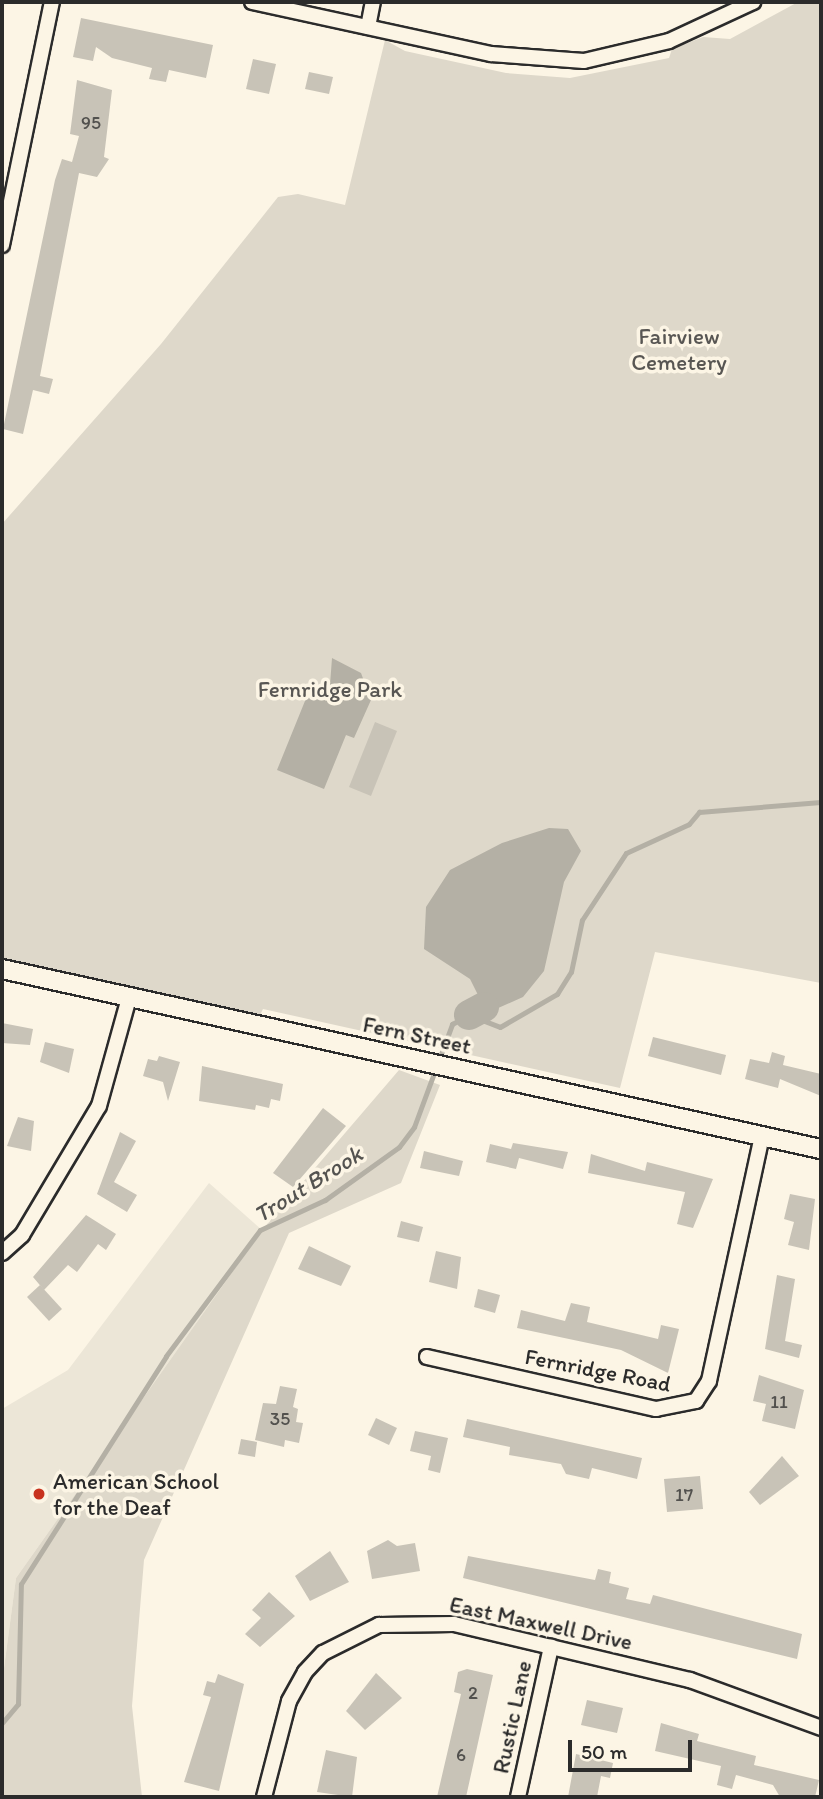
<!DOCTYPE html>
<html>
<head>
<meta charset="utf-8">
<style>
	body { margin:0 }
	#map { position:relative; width:823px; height:1799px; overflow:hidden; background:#fcf5e5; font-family:Itim,sans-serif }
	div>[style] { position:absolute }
	.built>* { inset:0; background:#ece6d7 }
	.green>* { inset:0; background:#ded8ca }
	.water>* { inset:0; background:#b4b0a5 }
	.stream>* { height:5px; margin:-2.5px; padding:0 2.5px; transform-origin:2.5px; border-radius:2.5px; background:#b4b0a5 }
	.river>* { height:30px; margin:-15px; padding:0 15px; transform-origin:15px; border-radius:15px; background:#b4b0a5 }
	.building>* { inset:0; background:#c8c3b7 }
	.roads { filter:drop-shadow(2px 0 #2b2b2b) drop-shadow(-2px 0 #2b2b2b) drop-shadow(0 2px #2b2b2b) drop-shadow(0 -2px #2b2b2b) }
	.minor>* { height:14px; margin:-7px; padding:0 7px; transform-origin:7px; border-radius:7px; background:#fcf5e5 }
	.tertiary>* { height:18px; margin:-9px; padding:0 9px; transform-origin:9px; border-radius:9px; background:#fcf5e5 }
	.dots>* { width:19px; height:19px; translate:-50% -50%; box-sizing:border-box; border:4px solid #fcf5e5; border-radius:50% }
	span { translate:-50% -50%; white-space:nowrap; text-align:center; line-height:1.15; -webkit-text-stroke:7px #fcf5e5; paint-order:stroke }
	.number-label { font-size:19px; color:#52514e }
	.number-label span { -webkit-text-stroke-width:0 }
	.park-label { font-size:23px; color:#585653 }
	.street-label { font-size:23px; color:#2b2b2b }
	.poi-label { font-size:23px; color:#2b2b2b }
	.left { translate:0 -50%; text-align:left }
	.water-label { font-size:24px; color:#545350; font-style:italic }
	.frame { position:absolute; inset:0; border:4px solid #2b2b2b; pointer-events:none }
	.scale { position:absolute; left:568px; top:1740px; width:124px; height:32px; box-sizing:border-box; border:4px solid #2b2b2b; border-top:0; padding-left:9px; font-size:21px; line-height:24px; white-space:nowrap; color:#2b2b2b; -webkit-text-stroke:5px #fcf5e5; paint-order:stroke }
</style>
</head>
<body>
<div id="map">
	<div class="built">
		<i style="clip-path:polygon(209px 1183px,262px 1230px,16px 1578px,2px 1683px,2px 1409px,68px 1370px)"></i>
	</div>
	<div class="green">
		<i style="clip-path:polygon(798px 2px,821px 2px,821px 983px,655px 952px,620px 1088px,263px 1009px,260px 1015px,2px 960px,2px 524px,161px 344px,278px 197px,298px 194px,345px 205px,385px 40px,405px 51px,506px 73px,570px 78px,669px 58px,672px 49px,703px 37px,730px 39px)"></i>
		<i style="clip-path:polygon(399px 1070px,440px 1085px,401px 1183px,289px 1233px,144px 1560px,132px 1706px,142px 1797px,2px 1797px,2px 1683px,16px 1578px,262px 1230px)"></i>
	</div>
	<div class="water">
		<i style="clip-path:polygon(332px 658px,361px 673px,371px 700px,354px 738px,346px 735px,324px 789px,277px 770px,307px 696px,329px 698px)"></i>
		<i style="clip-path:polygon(549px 828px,568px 829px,581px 851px,564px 882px,544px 971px,523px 997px,487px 1013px,470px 979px,424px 949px,426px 907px,450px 870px,502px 843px)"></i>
	</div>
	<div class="stream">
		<i style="left:2px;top:1723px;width:25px;rotate:-50deg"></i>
		<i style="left:18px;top:1704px;width:120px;rotate:-88.6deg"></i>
		<i style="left:21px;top:1584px;width:270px;rotate:-57.5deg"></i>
		<i style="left:166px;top:1356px;width:157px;rotate:-53.3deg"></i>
		<i style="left:260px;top:1230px;width:72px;rotate:-24.8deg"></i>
		<i style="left:325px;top:1200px;width:91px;rotate:-35.6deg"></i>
		<i style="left:399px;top:1147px;width:25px;rotate:-53deg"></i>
		<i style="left:414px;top:1127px;width:110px;rotate:-69.7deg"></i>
		<i style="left:452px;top:1024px;width:19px;rotate:-28deg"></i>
		<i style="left:469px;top:1015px;width:33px;rotate:21deg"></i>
		<i style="left:500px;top:1027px;width:66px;rotate:-30.1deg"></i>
		<i style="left:557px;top:994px;width:26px;rotate:-58deg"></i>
		<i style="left:571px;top:972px;width:53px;rotate:-78.1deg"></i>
		<i style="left:582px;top:920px;width:80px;rotate:-56.7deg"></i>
		<i style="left:626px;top:853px;width:69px;rotate:-24.7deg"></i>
		<i style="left:689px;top:824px;width:16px;rotate:-50deg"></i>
		<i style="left:699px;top:812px;width:122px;rotate:-4.7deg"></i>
	</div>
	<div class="river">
		<i style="left:469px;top:1015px;width:17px;rotate:-28deg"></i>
	</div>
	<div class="building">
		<i style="clip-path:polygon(81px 18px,213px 45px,206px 78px,169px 70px,166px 82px,149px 79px,152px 68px,112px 58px,96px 47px,93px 61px,73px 57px)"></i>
		<i style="clip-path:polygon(253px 59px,276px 64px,269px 94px,246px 89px)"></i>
		<i style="clip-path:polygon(309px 72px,333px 77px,329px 94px,305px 89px)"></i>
		<i style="clip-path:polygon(77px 80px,112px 90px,104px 157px,109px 159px,97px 177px,79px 173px,40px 376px,53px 379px,49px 394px,33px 390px,23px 434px,3px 429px,55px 180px,62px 159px,72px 162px,79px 136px,70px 134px)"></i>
		<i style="clip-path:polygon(375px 722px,397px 731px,371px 796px,349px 787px)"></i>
		<i style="clip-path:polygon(2px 1023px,33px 1029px,30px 1045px,2px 1043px)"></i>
		<i style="clip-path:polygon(653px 1037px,726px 1055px,721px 1075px,648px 1056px)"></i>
		<i style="clip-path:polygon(45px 1042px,74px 1049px,69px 1073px,40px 1062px)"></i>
		<i style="clip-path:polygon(772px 1052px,785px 1056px,783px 1065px,821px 1074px,821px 1096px,780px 1079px,778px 1088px,745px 1079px,750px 1059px,769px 1063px)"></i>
		<i style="clip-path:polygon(159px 1056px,180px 1062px,168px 1101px,163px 1082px,143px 1076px,148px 1059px,157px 1061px)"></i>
		<i style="clip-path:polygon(202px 1066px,283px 1084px,280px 1101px,271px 1099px,269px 1108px,256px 1105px,255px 1110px,199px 1101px)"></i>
		<i style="clip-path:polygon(323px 1108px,346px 1126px,293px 1187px,273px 1173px)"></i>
		<i style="clip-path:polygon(18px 1117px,34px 1121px,31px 1151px,7px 1146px)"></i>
		<i style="clip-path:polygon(120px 1132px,136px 1141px,114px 1182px,137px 1195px,127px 1212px,97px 1194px)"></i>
		<i style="clip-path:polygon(513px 1143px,568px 1152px,563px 1169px,519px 1158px,516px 1169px,486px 1162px,490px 1144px,511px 1149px)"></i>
		<i style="clip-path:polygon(424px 1151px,463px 1161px,459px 1176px,420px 1168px)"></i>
		<i style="clip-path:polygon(591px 1154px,645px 1171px,647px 1162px,713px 1179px,693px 1228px,677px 1224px,685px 1192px,588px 1173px)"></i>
		<i style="clip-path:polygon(790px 1194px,815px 1199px,809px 1250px,788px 1245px,794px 1222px,784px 1219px)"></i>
		<i style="clip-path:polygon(86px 1215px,116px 1234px,106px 1250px,98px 1244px,77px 1272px,68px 1265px,44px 1290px,33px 1277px)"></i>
		<i style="clip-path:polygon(401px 1221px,423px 1227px,419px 1242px,397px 1237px)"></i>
		<i style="clip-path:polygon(309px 1246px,351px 1266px,341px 1286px,298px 1269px)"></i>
		<i style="clip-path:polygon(436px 1251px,461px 1257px,457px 1289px,429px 1282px)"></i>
		<i style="clip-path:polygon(777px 1275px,795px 1279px,785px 1341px,802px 1345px,799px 1358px,765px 1349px)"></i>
		<i style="clip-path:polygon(40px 1285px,62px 1309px,49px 1321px,27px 1297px)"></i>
		<i style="clip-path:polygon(478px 1289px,500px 1295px,495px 1313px,474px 1307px)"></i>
		<i style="clip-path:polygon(571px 1303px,590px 1307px,587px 1322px,658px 1339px,661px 1325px,679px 1329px,668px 1373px,621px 1350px,517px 1328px,521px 1310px,565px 1321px)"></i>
		<i style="clip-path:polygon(759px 1375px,804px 1390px,795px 1429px,762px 1421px,766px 1404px,753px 1401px)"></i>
		<i style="clip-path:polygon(280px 1386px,297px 1389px,293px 1407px,298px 1409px,296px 1422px,303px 1423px,299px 1443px,285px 1440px,284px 1447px,255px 1440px,263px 1403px,276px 1404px)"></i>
		<i style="clip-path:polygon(376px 1418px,397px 1428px,389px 1445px,368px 1435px)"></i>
		<i style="clip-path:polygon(467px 1419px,642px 1458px,637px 1479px,592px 1468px,589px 1479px,566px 1474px,561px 1464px,509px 1455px,510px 1447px,463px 1437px)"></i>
		<i style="clip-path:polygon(415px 1431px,448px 1438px,440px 1473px,428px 1470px,431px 1456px,410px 1451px)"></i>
		<i style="clip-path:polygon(241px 1439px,257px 1442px,255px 1457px,238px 1454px)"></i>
		<i style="clip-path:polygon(782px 1456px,799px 1476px,760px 1505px,749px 1492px)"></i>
		<i style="clip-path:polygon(700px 1476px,703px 1509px,667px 1512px,664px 1479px)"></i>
		<i style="clip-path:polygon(388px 1540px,397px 1546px,415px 1543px,420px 1571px,372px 1579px,367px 1551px)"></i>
		<i style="clip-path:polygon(330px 1551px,349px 1582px,310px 1601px,295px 1576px)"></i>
		<i style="clip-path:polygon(468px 1556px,595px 1580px,598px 1569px,611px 1572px,609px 1583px,629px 1588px,626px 1599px,650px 1604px,653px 1595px,802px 1634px,797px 1659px,463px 1578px)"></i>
		<i style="clip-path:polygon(269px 1592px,295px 1616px,260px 1647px,245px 1634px,261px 1618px,252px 1610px)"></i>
		<i style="clip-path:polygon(467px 1669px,493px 1675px,466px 1797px,437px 1797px,461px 1694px,454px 1692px,458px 1672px)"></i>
		<i style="clip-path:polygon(376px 1673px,402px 1698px,365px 1730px,346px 1711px)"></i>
		<i style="clip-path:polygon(218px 1674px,244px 1684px,219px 1791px,184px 1782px,211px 1697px,203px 1695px,207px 1681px,215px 1683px)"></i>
		<i style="clip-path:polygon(587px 1700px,623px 1708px,617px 1733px,581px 1725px)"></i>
		<i style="clip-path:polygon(661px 1723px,699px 1734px,697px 1741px,756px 1756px,754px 1765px,819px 1780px,815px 1797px,780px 1797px,773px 1785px,736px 1775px,732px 1789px,717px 1785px,721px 1766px,655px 1751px)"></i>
		<i style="clip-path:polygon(326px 1750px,357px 1757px,352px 1797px,317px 1792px)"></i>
		<i style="clip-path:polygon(576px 1754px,613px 1763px,610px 1778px,601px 1776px,597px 1797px,568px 1797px)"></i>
	</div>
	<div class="roads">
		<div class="minor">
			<i style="left:252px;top:2px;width:245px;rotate:12.3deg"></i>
			<i style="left:491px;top:54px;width:93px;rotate:4.3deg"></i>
			<i style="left:584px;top:61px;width:87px;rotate:-13.2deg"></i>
			<i style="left:669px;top:41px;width:93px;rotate:-24.9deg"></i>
			<i style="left:368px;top:27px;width:25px;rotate:-79deg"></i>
			<i style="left:2px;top:245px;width:248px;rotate:-78.4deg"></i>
			<i style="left:2px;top:1253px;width:27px;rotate:-42deg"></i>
			<i style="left:22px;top:1235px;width:150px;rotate:-59.2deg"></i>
			<i style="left:99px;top:1106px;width:112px;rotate:-74.5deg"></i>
			<i style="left:427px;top:1357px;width:235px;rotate:12.8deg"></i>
			<i style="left:656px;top:1409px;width:41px;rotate:-11.3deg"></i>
			<i style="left:696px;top:1401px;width:24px;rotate:-57deg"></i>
			<i style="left:709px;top:1381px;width:251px;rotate:-77.8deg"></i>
			<i style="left:264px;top:1797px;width:99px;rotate:-75.4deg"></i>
			<i style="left:289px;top:1701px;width:33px;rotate:-61deg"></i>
			<i style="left:305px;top:1672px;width:26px;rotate:-47deg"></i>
			<i style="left:323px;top:1653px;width:63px;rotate:-26.6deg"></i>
			<i style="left:379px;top:1625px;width:75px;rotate:-0.8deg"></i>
			<i style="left:454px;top:1624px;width:100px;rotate:13.3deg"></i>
			<i style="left:551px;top:1647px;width:143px;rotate:13.4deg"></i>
			<i style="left:690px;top:1680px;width:140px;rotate:20.1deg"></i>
			<i style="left:518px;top:1797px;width:154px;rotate:-77.6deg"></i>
		</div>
		<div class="tertiary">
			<i style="left:2px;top:969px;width:839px;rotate:12.4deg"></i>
		</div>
	</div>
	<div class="dots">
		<i style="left:39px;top:1494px;background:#c8321e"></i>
	</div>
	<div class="number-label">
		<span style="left:91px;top:123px">95</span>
		<span style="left:779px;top:1402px">11</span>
		<span style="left:280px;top:1419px">35</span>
		<span style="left:684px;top:1495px">17</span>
		<span style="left:473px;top:1693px">2</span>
		<span style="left:461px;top:1755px">6</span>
	</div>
	<div class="park-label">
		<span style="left:679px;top:349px">Fairview<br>Cemetery</span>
		<span style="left:330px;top:689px">Fernridge Park</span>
	</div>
	<div class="street-label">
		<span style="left:417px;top:1035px;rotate:12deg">Fern Street</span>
		<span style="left:598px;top:1370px;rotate:11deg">Fernridge Road</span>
		<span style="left:541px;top:1623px;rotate:12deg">East Maxwell Drive</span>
		<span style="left:512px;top:1717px;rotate:-78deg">Rustic Lane</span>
	</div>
	<div class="poi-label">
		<span class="left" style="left:53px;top:1494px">American School<br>for the Deaf</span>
	</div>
	<div class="water-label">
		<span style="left:308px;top:1184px;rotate:-32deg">Trout Brook</span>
	</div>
	<div class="frame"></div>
	<div class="scale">50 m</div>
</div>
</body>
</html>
